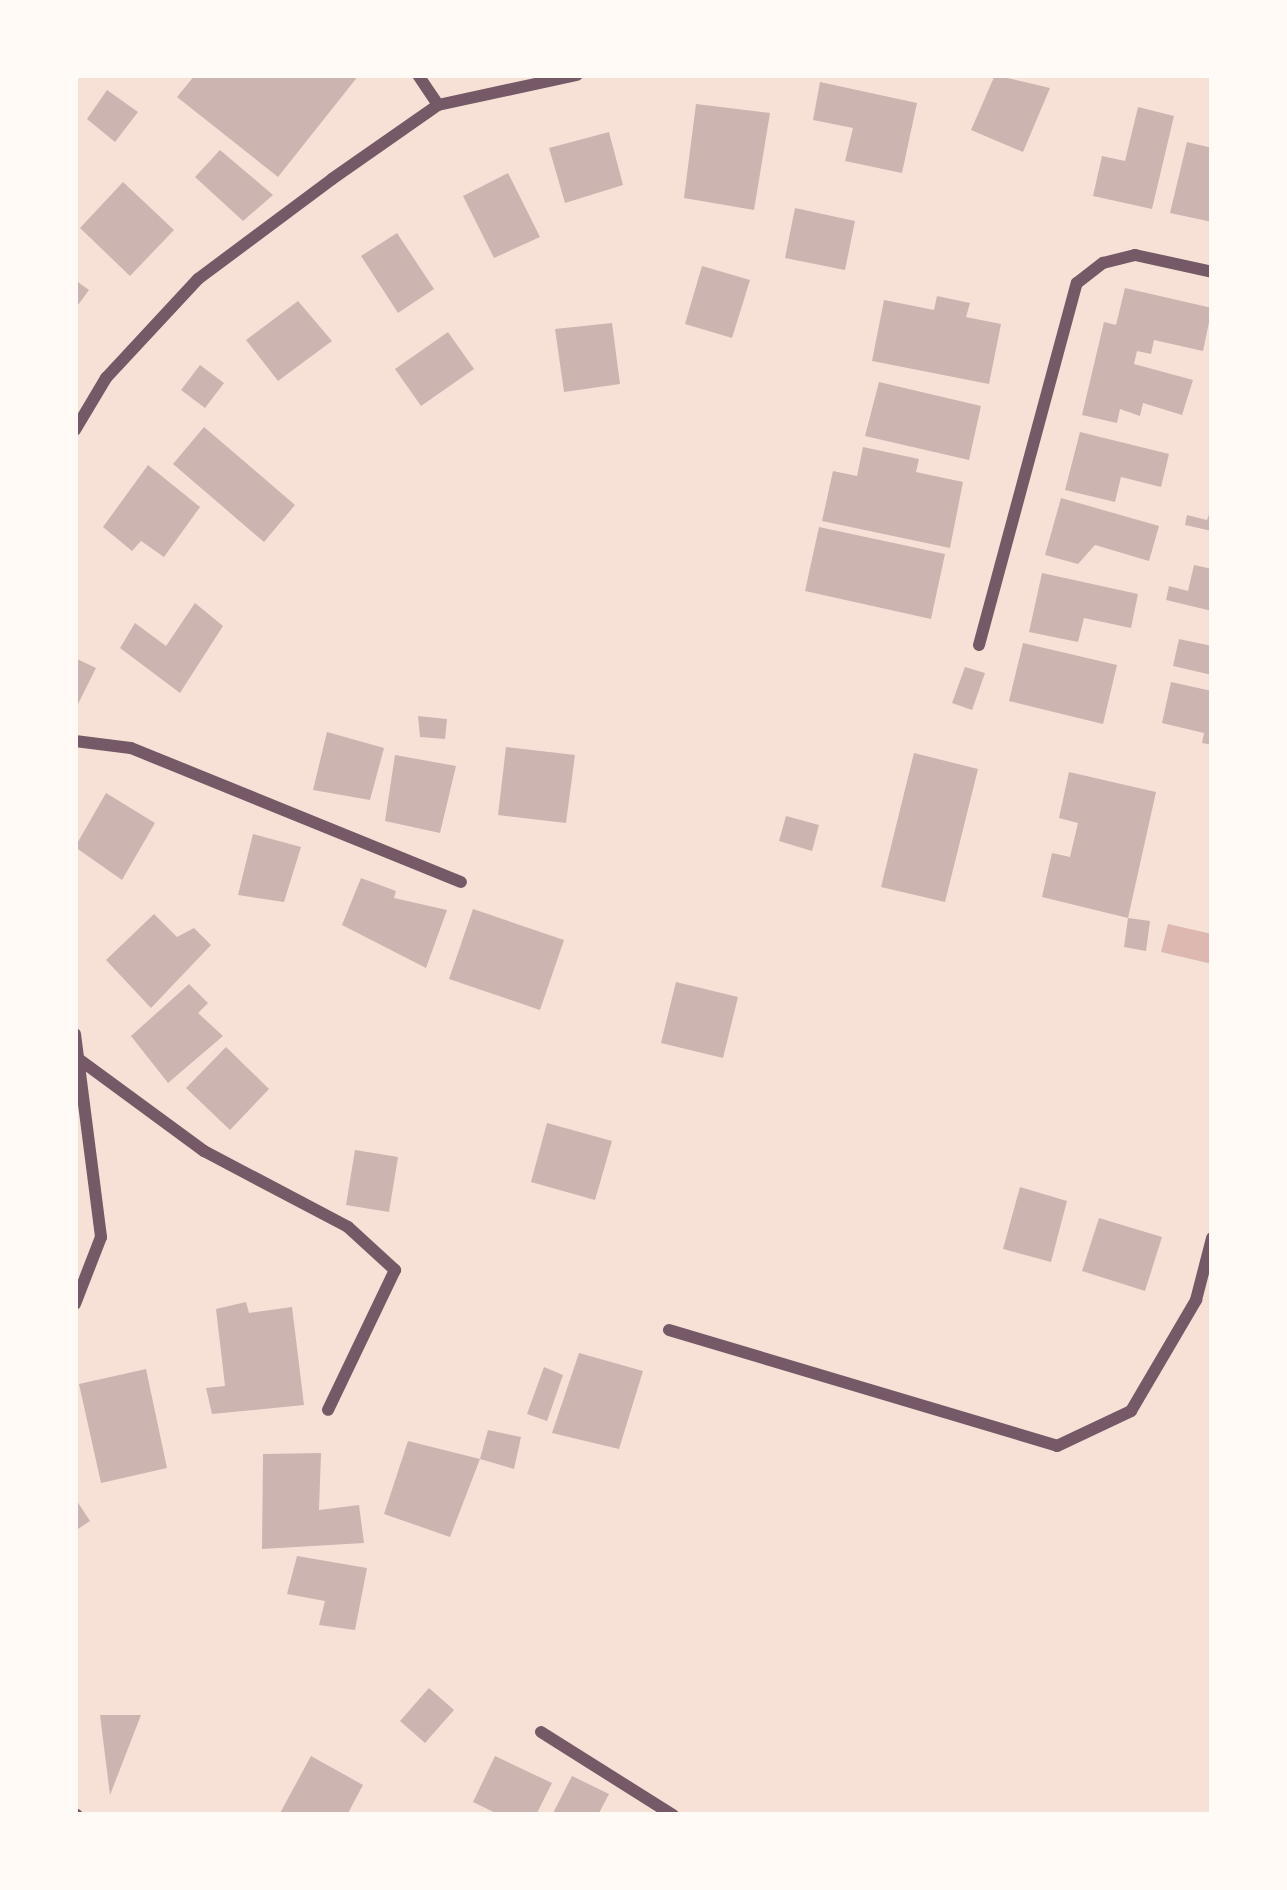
<!DOCTYPE html>
<html>
<head>
<meta charset="utf-8">
<style>
	body { margin:0 }
	#map { position:relative; width:1287px; height:1890px; overflow:hidden; background:#f7e1d7; font-family:"Libre Baskerville",serif }
	div>[style] { position:absolute }
	.water>* { inset:0; background:#dcb8b0 }
	.building>* { inset:0; background:#ccb4b1 }
	.minor>* { height:12px; margin:-6px; padding:0 6px; transform-origin:6px; border-radius:6px; background:#755966 }
	span { translate:-50% -50%; white-space:nowrap; text-align:center; line-height:1.15; -webkit-text-stroke:12px #fffaf5; paint-order:stroke }
	.frame { position:absolute; inset:0; border:78px solid #fffaf5; pointer-events:none }
</style>
</head>
<body>
<div id="map">
	<div class="water">
		<i style="clip-path:polygon(1168px 924px,1212px 934px,1212px 964px,1161px 952px)"></i>
	</div>
	<div class="building">
		<i style="clip-path:polygon(195px 75px,239px 77px,359px 75px,278px 177px,177px 97px)"></i>
		<i style="clip-path:polygon(995px 75px,1050px 88px,1023px 152px,971px 130px)"></i>
		<i style="clip-path:polygon(820px 82px,917px 103px,902px 173px,845px 161px,853px 128px,813px 120px)"></i>
		<i style="clip-path:polygon(107px 90px,138px 112px,115px 142px,87px 119px)"></i>
		<i style="clip-path:polygon(696px 104px,770px 113px,754px 210px,684px 198px)"></i>
		<i style="clip-path:polygon(1138px 107px,1174px 116px,1152px 209px,1093px 196px,1102px 156px,1125px 161px)"></i>
		<i style="clip-path:polygon(609px 132px,623px 185px,565px 203px,549px 148px)"></i>
		<i style="clip-path:polygon(1187px 142px,1212px 148px,1212px 222px,1170px 213px)"></i>
		<i style="clip-path:polygon(220px 150px,273px 195px,243px 221px,195px 177px)"></i>
		<i style="clip-path:polygon(508px 173px,540px 237px,494px 258px,463px 196px)"></i>
		<i style="clip-path:polygon(123px 182px,174px 230px,130px 276px,80px 228px)"></i>
		<i style="clip-path:polygon(795px 208px,855px 221px,845px 270px,785px 258px)"></i>
		<i style="clip-path:polygon(397px 233px,434px 289px,398px 313px,361px 256px)"></i>
		<i style="clip-path:polygon(702px 266px,750px 280px,732px 338px,685px 324px)"></i>
		<i style="clip-path:polygon(75px 280px,89px 290px,75px 309px)"></i>
		<i style="clip-path:polygon(1125px 288px,1212px 308px,1203px 351px,1154px 340px,1151px 354px,1137px 351px,1134px 364px,1193px 380px,1182px 415px,1143px 403px,1140px 416px,1120px 409px,1117px 423px,1082px 415px,1104px 322px,1116px 325px)"></i>
		<i style="clip-path:polygon(937px 296px,970px 303px,966px 317px,1001px 324px,989px 384px,872px 361px,884px 300px,934px 310px)"></i>
		<i style="clip-path:polygon(298px 301px,332px 341px,278px 381px,246px 340px)"></i>
		<i style="clip-path:polygon(612px 323px,620px 384px,564px 392px,555px 329px)"></i>
		<i style="clip-path:polygon(448px 332px,474px 369px,421px 406px,395px 369px)"></i>
		<i style="clip-path:polygon(200px 365px,224px 383px,205px 408px,181px 390px)"></i>
		<i style="clip-path:polygon(879px 382px,981px 406px,969px 460px,865px 436px)"></i>
		<i style="clip-path:polygon(204px 427px,295px 505px,264px 542px,173px 464px)"></i>
		<i style="clip-path:polygon(1080px 432px,1169px 454px,1161px 487px,1121px 477px,1115px 502px,1065px 490px)"></i>
		<i style="clip-path:polygon(863px 447px,919px 459px,916px 472px,963px 482px,950px 548px,822px 521px,833px 471px,857px 476px)"></i>
		<i style="clip-path:polygon(148px 465px,200px 507px,164px 557px,141px 541px,132px 551px,103px 527px)"></i>
		<i style="clip-path:polygon(1061px 498px,1159px 526px,1149px 561px,1095px 545px,1078px 564px,1045px 555px)"></i>
		<i style="clip-path:polygon(1212px 506px,1212px 531px,1185px 525px,1187px 515px,1207px 520px)"></i>
		<i style="clip-path:polygon(819px 527px,945px 554px,931px 619px,805px 591px)"></i>
		<i style="clip-path:polygon(1194px 565px,1212px 569px,1212px 611px,1166px 600px,1169px 586px,1188px 591px)"></i>
		<i style="clip-path:polygon(1042px 573px,1138px 594px,1131px 628px,1084px 618px,1078px 642px,1029px 632px)"></i>
		<i style="clip-path:polygon(195px 603px,223px 626px,180px 693px,120px 648px,135px 623px,166px 646px)"></i>
		<i style="clip-path:polygon(1179px 639px,1212px 646px,1212px 675px,1173px 666px)"></i>
		<i style="clip-path:polygon(1023px 643px,1117px 665px,1103px 724px,1009px 701px)"></i>
		<i style="clip-path:polygon(75px 658px,96px 668px,75px 710px)"></i>
		<i style="clip-path:polygon(965px 667px,985px 673px,972px 710px,952px 703px)"></i>
		<i style="clip-path:polygon(1171px 682px,1212px 691px,1212px 745px,1202px 743px,1204px 733px,1162px 723px)"></i>
		<i style="clip-path:polygon(418px 716px,447px 719px,445px 739px,420px 737px)"></i>
		<i style="clip-path:polygon(327px 732px,384px 748px,370px 800px,313px 790px)"></i>
		<i style="clip-path:polygon(506px 747px,575px 755px,566px 823px,498px 815px)"></i>
		<i style="clip-path:polygon(914px 753px,978px 769px,945px 902px,881px 887px)"></i>
		<i style="clip-path:polygon(395px 755px,456px 766px,440px 833px,385px 821px)"></i>
		<i style="clip-path:polygon(1069px 772px,1156px 792px,1128px 918px,1150px 921px,1146px 951px,1124px 947px,1128px 918px,1042px 897px,1052px 853px,1070px 857px,1078px 823px,1059px 818px)"></i>
		<i style="clip-path:polygon(106px 793px,155px 823px,122px 880px,75px 847px)"></i>
		<i style="clip-path:polygon(786px 816px,819px 825px,812px 851px,779px 841px)"></i>
		<i style="clip-path:polygon(253px 834px,301px 847px,284px 902px,238px 895px)"></i>
		<i style="clip-path:polygon(361px 878px,396px 891px,394px 898px,447px 910px,426px 968px,342px 925px)"></i>
		<i style="clip-path:polygon(473px 909px,564px 940px,540px 1010px,449px 979px)"></i>
		<i style="clip-path:polygon(154px 914px,177px 937px,194px 928px,211px 945px,151px 1008px,106px 960px)"></i>
		<i style="clip-path:polygon(676px 982px,738px 997px,723px 1058px,661px 1043px)"></i>
		<i style="clip-path:polygon(189px 984px,208px 1003px,198px 1013px,223px 1036px,168px 1083px,131px 1036px)"></i>
		<i style="clip-path:polygon(226px 1047px,269px 1089px,230px 1130px,186px 1088px)"></i>
		<i style="clip-path:polygon(547px 1123px,612px 1141px,595px 1200px,531px 1182px)"></i>
		<i style="clip-path:polygon(355px 1150px,398px 1157px,389px 1212px,346px 1205px)"></i>
		<i style="clip-path:polygon(1020px 1187px,1067px 1201px,1051px 1262px,1003px 1249px)"></i>
		<i style="clip-path:polygon(1099px 1218px,1162px 1237px,1145px 1291px,1082px 1271px)"></i>
		<i style="clip-path:polygon(246px 1302px,249px 1313px,292px 1307px,304px 1405px,212px 1414px,206px 1388px,225px 1386px,216px 1309px)"></i>
		<i style="clip-path:polygon(579px 1353px,643px 1371px,619px 1449px,552px 1433px)"></i>
		<i style="clip-path:polygon(544px 1367px,563px 1375px,547px 1421px,527px 1414px)"></i>
		<i style="clip-path:polygon(146px 1369px,167px 1468px,101px 1483px,79px 1384px)"></i>
		<i style="clip-path:polygon(488px 1430px,521px 1437px,514px 1469px,480px 1459px)"></i>
		<i style="clip-path:polygon(408px 1441px,480px 1459px,450px 1537px,384px 1514px)"></i>
		<i style="clip-path:polygon(321px 1453px,319px 1510px,359px 1505px,364px 1543px,262px 1549px,263px 1454px)"></i>
		<i style="clip-path:polygon(75px 1498px,90px 1521px,75px 1531px)"></i>
		<i style="clip-path:polygon(297px 1556px,367px 1568px,355px 1630px,319px 1625px,325px 1601px,287px 1594px)"></i>
		<i style="clip-path:polygon(429px 1688px,454px 1710px,425px 1743px,400px 1721px)"></i>
		<i style="clip-path:polygon(100px 1715px,141px 1715px,110px 1795px)"></i>
		<i style="clip-path:polygon(311px 1756px,363px 1785px,347px 1815px,279px 1815px)"></i>
		<i style="clip-path:polygon(495px 1756px,552px 1783px,536px 1815px,500px 1815px,473px 1802px)"></i>
		<i style="clip-path:polygon(572px 1776px,609px 1794px,598px 1815px,552px 1815px)"></i>
	</div>
	<div class="minor">
		<i style="left:418px;top:75px;width:36px;rotate:56deg"></i>
		<i style="left:75px;top:430px;width:61px;rotate:-59.2deg"></i>
		<i style="left:106px;top:378px;width:135px;rotate:-47.1deg"></i>
		<i style="left:198px;top:279px;width:167px;rotate:-36.7deg"></i>
		<i style="left:332px;top:179px;width:129px;rotate:-34.9deg"></i>
		<i style="left:438px;top:105px;width:142px;rotate:-12.2deg"></i>
		<i style="left:979px;top:645px;width:375px;rotate:-74.9deg"></i>
		<i style="left:1077px;top:283px;width:33px;rotate:-38deg"></i>
		<i style="left:1103px;top:263px;width:33px;rotate:-14deg"></i>
		<i style="left:1135px;top:255px;width:79px;rotate:12.4deg"></i>
		<i style="left:75px;top:741px;width:56px;rotate:7.1deg"></i>
		<i style="left:131px;top:748px;width:356px;rotate:22.1deg"></i>
		<i style="left:75px;top:1034px;width:205px;rotate:82.7deg"></i>
		<i style="left:101px;top:1237px;width:72px;rotate:111.2deg"></i>
		<i style="left:80px;top:1060px;width:154px;rotate:36.3deg"></i>
		<i style="left:204px;top:1151px;width:163px;rotate:27.8deg"></i>
		<i style="left:348px;top:1227px;width:64px;rotate:42.5deg"></i>
		<i style="left:395px;top:1270px;width:155px;rotate:115.6deg"></i>
		<i style="left:669px;top:1330px;width:405px;rotate:16.6deg"></i>
		<i style="left:1057px;top:1446px;width:82px;rotate:-25.3deg"></i>
		<i style="left:1131px;top:1411px;width:129px;rotate:-59.6deg"></i>
		<i style="left:1196px;top:1300px;width:64px;rotate:-75.5deg"></i>
		<i style="left:541px;top:1732px;width:156px;rotate:32.2deg"></i>
		<i style="left:75px;top:1814px;width:2px;rotate:27deg"></i>
	</div>
	<div class="frame"></div>
</div>
</body>
</html>
